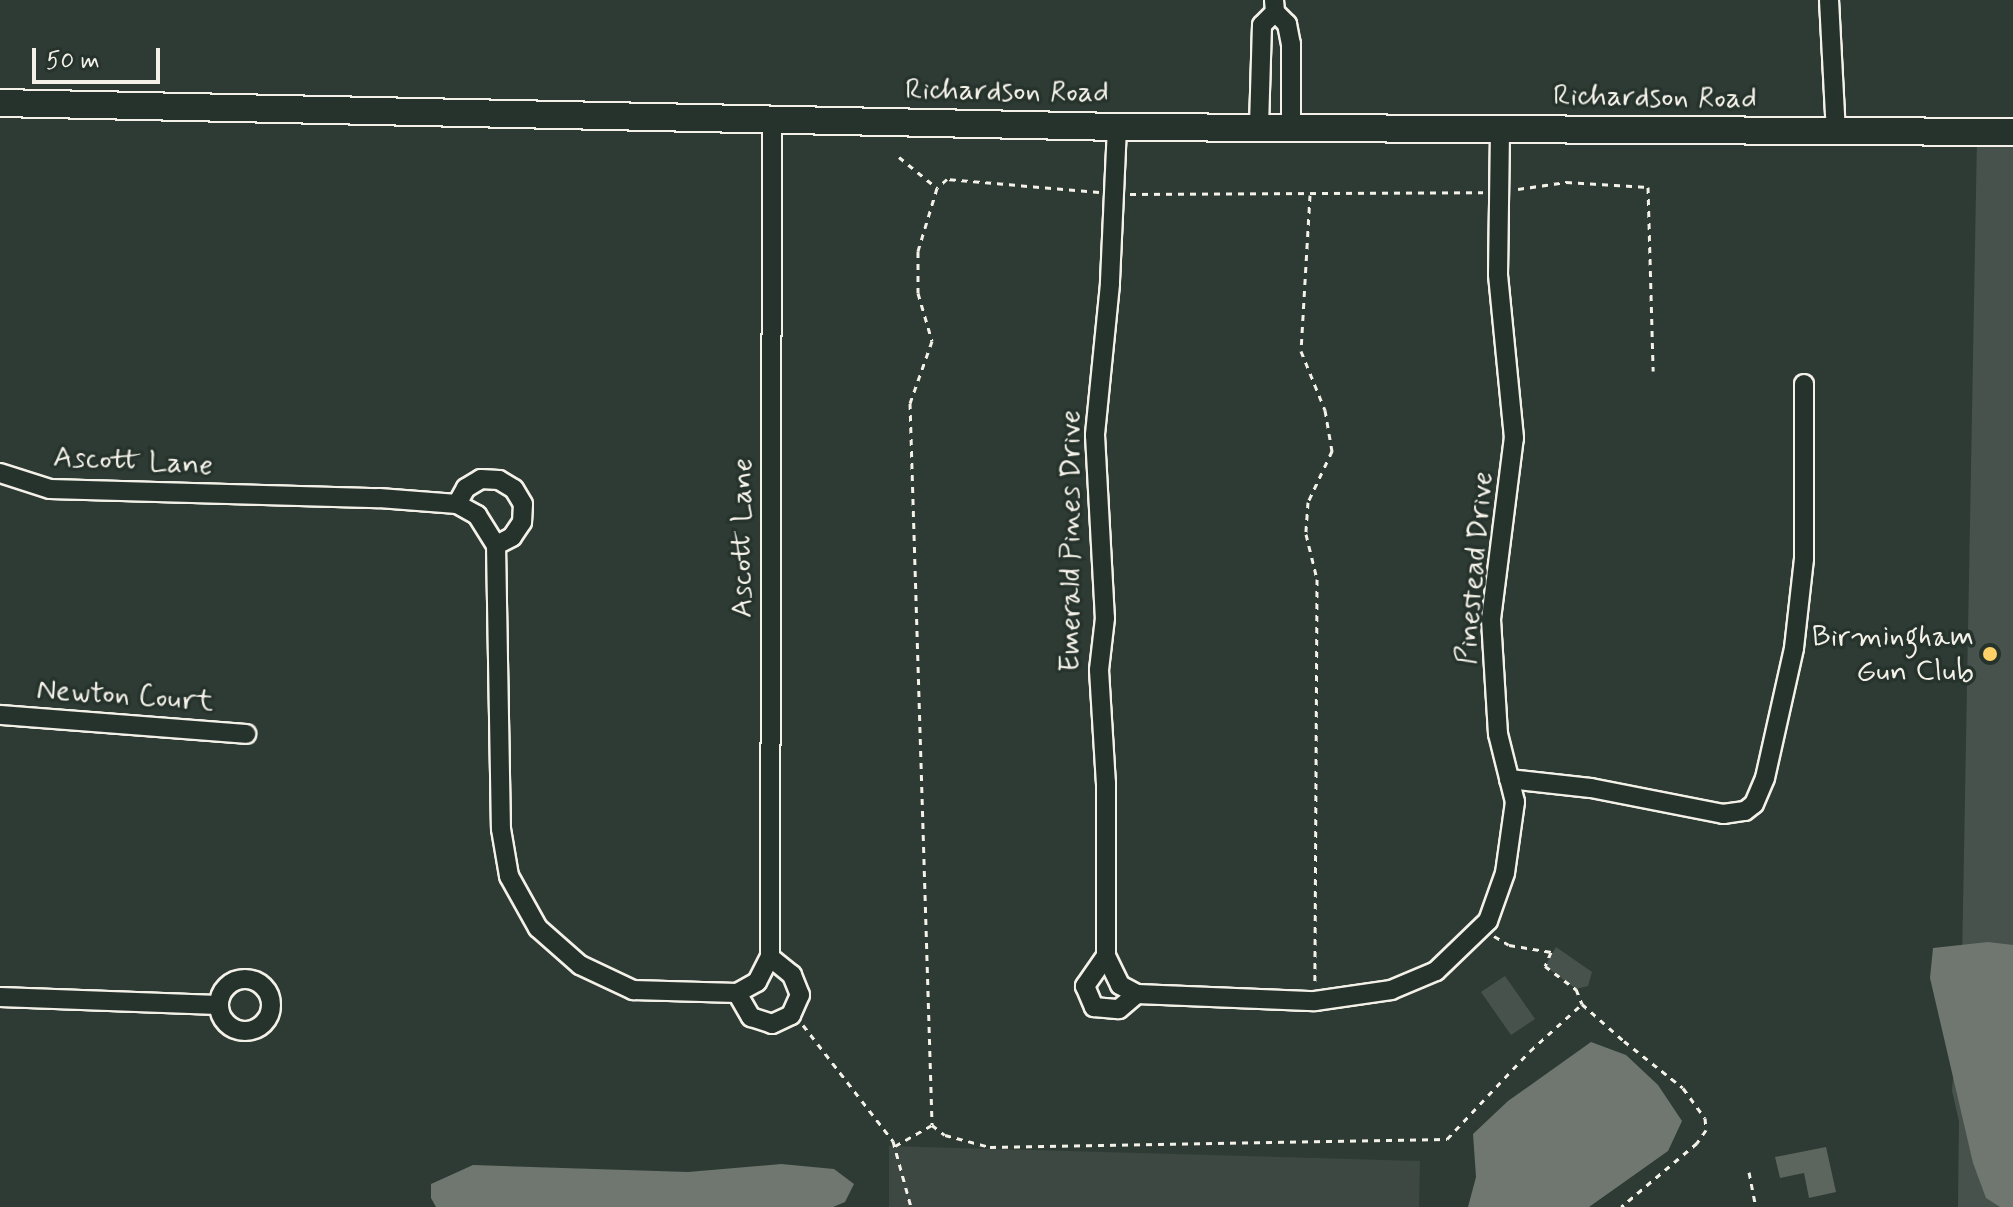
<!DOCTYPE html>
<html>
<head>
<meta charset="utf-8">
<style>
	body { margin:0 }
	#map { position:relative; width:2013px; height:1207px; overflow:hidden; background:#2e3b34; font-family:Mynerve,sans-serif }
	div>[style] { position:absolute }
	.built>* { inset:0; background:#3c4841 }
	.green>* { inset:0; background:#48524c }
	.water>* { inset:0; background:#6f7770 }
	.building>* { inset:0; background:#5c655e }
	.path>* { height:3px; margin-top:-1.5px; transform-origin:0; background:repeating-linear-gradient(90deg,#f4f1e8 0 6px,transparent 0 12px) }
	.roads { filter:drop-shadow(2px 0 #f4f1e8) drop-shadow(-2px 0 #f4f1e8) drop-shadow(0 2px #f4f1e8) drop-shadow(0 -2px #f4f1e8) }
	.street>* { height:18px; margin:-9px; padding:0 9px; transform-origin:9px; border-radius:9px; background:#26332d }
	.street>.ring { margin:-9px; padding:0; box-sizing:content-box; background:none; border:18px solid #26332d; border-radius:50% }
	.secondary>* { height:26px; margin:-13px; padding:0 13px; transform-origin:13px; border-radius:13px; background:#26332d }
	.dots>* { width:22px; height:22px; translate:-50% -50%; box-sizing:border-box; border:4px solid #26332d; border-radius:50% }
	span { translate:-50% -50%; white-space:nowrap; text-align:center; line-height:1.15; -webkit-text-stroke:7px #26332d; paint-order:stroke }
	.street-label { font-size:30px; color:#f4f1e8 }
	.poi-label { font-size:30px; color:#f4f1e8 }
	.right { translate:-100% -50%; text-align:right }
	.scale { position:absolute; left:32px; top:48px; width:128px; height:36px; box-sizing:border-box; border:4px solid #f4f1e8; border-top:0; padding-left:10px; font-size:24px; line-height:28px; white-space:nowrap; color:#f4f1e8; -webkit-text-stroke:6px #26332d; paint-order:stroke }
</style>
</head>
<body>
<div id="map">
	<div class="built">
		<i style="clip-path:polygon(889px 1146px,1420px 1161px,1419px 1207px,889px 1207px)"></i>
	</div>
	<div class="green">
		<i style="clip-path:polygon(2013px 137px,2013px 1207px,1958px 1207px,1959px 1121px,1952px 1091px,1962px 963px,1977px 138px)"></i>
		<i style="clip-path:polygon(1556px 947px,1592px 972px,1588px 986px,1576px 989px,1545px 966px)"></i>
		<i style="clip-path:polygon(1505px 976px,1535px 1019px,1511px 1035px,1481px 992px)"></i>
	</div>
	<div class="water">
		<i style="clip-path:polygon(1988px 942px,2013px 945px,2013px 1207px,2000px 1207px,1986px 1198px,1973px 1163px,1930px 978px,1933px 948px)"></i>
		<i style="clip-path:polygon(1591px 1042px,1626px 1055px,1658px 1085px,1682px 1121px,1668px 1151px,1589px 1207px,1468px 1207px,1476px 1177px,1473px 1134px,1508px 1101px)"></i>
		<i style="clip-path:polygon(781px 1164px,834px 1169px,854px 1184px,845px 1202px,833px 1207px,436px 1207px,431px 1198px,431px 1184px,473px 1165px,688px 1172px)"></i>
	</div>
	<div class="building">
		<i style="clip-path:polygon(1826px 1147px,1836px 1192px,1809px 1198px,1804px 1173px,1780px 1178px,1775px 1157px)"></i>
	</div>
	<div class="path">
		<i style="left:899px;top:157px;width:49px;rotate:39.2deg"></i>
		<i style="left:1518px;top:189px;width:49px;rotate:-8.3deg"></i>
		<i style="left:1566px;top:182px;width:82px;rotate:3.5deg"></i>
		<i style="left:1648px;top:187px;width:184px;rotate:88.4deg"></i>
		<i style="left:1099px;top:192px;width:153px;rotate:-175.1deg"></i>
		<i style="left:947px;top:179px;width:13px;rotate:138deg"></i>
		<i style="left:937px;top:188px;width:66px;rotate:106.8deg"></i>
		<i style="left:918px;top:251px;width:42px;rotate:90deg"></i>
		<i style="left:918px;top:293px;width:50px;rotate:73.7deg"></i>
		<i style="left:932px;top:341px;width:66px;rotate:109.5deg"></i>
		<i style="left:910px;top:403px;width:722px;rotate:88.25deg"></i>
		<i style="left:932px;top:1125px;width:16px;rotate:38deg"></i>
		<i style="left:945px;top:1135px;width:47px;rotate:14.9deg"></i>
		<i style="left:990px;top:1147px;width:457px;rotate:-1deg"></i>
		<i style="left:1447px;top:1139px;width:121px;rotate:-46.7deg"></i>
		<i style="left:1530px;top:1051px;width:70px;rotate:-42.1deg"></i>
		<i style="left:1130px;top:194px;width:353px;rotate:-0.3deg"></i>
		<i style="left:1310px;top:195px;width:156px;rotate:93.3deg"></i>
		<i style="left:1301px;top:351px;width:64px;rotate:67.9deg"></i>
		<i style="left:1325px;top:410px;width:42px;rotate:80.3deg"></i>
		<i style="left:1332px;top:451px;width:56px;rotate:115.2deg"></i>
		<i style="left:1308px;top:502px;width:32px;rotate:94deg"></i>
		<i style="left:1306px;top:534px;width:46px;rotate:76.3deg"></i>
		<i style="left:1317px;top:579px;width:404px;rotate:90.3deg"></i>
		<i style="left:1494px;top:936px;width:17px;rotate:31deg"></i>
		<i style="left:1509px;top:945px;width:43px;rotate:9.5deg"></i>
		<i style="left:1551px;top:952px;width:15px;rotate:113deg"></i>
		<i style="left:1545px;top:966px;width:39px;rotate:37deg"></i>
		<i style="left:1576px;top:989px;width:16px;rotate:68deg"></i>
		<i style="left:1582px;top:1004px;width:56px;rotate:41.4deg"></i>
		<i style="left:1624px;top:1041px;width:75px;rotate:38.5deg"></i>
		<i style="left:1683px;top:1088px;width:37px;rotate:54deg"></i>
		<i style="left:1705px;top:1118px;width:12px;rotate:85deg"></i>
		<i style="left:1706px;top:1130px;width:16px;rotate:125deg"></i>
		<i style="left:1697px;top:1143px;width:99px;rotate:139.9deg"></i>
		<i style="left:803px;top:1025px;width:147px;rotate:52.2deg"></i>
		<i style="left:893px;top:1141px;width:68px;rotate:74.7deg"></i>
		<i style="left:895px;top:1146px;width:43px;rotate:-29.6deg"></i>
		<i style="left:1749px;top:1172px;width:36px;rotate:79deg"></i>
	</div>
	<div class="roads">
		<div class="street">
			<i style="left:1274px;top:0;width:12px;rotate:85deg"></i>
			<i style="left:1275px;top:12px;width:17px;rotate:45deg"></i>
			<i style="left:1287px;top:24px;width:20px;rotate:79deg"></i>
			<i style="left:1291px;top:44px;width:82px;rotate:90deg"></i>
			<i style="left:1829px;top:0;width:133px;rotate:87deg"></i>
			<i style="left:1259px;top:126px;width:101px;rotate:-88.3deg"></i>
			<i style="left:1262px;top:25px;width:18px;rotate:-45deg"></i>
			<i style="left:1117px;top:127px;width:157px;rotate:92.6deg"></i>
			<i style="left:1110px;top:284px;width:152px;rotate:95.7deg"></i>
			<i style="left:1095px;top:435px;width:183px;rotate:86.9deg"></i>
			<i style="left:1105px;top:618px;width:52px;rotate:96.6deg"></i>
			<i style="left:1099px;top:670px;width:113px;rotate:86.5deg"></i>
			<i style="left:1106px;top:783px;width:173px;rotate:90deg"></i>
			<i style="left:1106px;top:956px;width:32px;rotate:64deg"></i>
			<i style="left:1120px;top:985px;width:19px;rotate:28deg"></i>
			<i style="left:1137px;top:994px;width:178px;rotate:2.3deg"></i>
			<i style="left:1315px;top:1001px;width:77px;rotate:-8.2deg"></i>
			<i style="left:1391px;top:990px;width:49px;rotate:-22.9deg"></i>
			<i style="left:1436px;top:971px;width:72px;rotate:-43.9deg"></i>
			<i style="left:1488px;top:921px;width:51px;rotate:-70.5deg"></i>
			<i style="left:1505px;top:873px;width:72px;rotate:-82deg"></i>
			<i style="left:1515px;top:802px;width:70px;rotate:-104deg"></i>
			<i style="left:1498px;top:734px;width:115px;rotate:-93.5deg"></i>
			<i style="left:1491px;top:619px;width:182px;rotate:-82.8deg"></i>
			<i style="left:1514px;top:438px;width:164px;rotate:-95.6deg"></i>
			<i style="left:1498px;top:275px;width:147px;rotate:-89.2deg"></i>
			<i style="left:0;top:473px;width:52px;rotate:17.7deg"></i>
			<i style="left:50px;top:489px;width:329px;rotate:1.6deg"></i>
			<i style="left:379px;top:498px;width:78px;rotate:4.4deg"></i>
			<i style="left:457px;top:504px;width:23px;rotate:29deg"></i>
			<i style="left:477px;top:515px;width:36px;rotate:58deg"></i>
			<i style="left:496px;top:545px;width:284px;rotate:89deg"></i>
			<i style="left:501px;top:829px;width:48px;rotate:80.3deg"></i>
			<i style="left:509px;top:876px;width:60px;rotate:60.9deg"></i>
			<i style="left:538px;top:928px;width:56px;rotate:41.4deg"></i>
			<i style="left:580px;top:965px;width:59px;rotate:25.3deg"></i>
			<i style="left:633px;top:990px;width:104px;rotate:1.7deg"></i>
			<i style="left:737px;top:993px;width:23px;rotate:-29deg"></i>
			<i style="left:757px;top:982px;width:28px;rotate:-63deg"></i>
			<i style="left:770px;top:957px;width:838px;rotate:-89.86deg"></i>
			<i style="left:457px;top:504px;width:18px;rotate:-61deg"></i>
			<i style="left:466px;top:488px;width:17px;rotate:-31deg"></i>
			<i style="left:481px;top:479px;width:18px;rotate:3deg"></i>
			<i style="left:499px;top:480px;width:17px;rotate:31deg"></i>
			<i style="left:514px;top:489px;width:17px;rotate:59deg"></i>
			<i style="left:523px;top:504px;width:18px;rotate:93deg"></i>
			<i style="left:522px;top:522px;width:18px;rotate:124deg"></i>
			<i style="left:512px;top:537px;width:18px;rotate:153deg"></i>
			<i style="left:0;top:715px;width:247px;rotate:4.4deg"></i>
			<i style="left:1509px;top:779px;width:82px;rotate:6.3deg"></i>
			<i style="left:1591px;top:788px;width:135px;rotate:11.1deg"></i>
			<i style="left:1723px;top:814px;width:22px;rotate:-8deg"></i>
			<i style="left:1745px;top:811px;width:11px;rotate:-38deg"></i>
			<i style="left:1754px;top:804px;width:28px;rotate:-67deg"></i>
			<i style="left:1765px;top:778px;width:133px;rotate:-77.4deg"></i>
			<i style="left:1794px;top:648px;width:90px;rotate:-83.6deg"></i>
			<i style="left:1804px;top:559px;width:175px;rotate:-90deg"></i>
			<i style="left:1106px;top:956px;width:37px;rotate:125deg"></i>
			<i style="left:1085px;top:986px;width:23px;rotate:67deg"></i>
			<i style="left:1094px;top:1007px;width:25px;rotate:5deg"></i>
			<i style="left:1119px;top:1009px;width:23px;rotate:-40deg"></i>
			<i class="ring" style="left:219px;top:979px;width:34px;height:34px"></i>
			<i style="left:737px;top:993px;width:28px;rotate:60deg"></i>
			<i style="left:751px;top:1017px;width:22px;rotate:18deg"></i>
			<i style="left:772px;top:1024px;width:21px;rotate:-25deg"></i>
			<i style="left:791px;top:1015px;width:22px;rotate:-66deg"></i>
			<i style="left:800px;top:995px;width:22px;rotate:-112deg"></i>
			<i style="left:792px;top:975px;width:28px;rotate:-141deg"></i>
			<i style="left:0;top:997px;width:218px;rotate:2.1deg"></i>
		</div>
		<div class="secondary">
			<i style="left:0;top:103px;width:1117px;rotate:1.23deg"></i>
			<i style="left:1117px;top:127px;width:896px;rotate:0.32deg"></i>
		</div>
	</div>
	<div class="dots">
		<i style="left:1990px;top:654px;background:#ffd166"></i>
	</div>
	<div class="street-label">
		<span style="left:1007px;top:92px;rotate:1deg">Richardson Road</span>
		<span style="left:1655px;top:98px;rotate:1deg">Richardson Road</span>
		<span style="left:133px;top:462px;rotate:3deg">Ascott Lane</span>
		<span style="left:743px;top:538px;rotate:-90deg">Ascott Lane</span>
		<span style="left:1071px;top:541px;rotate:-90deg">Emerald Pines Drive</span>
		<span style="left:1475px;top:568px;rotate:-85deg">Pinestead Drive</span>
		<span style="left:125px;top:696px;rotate:4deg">Newton Court</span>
	</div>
	<div class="poi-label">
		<span class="right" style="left:1974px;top:654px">Birmingham<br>Gun Club</span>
	</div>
	<div class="scale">50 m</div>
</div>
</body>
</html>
